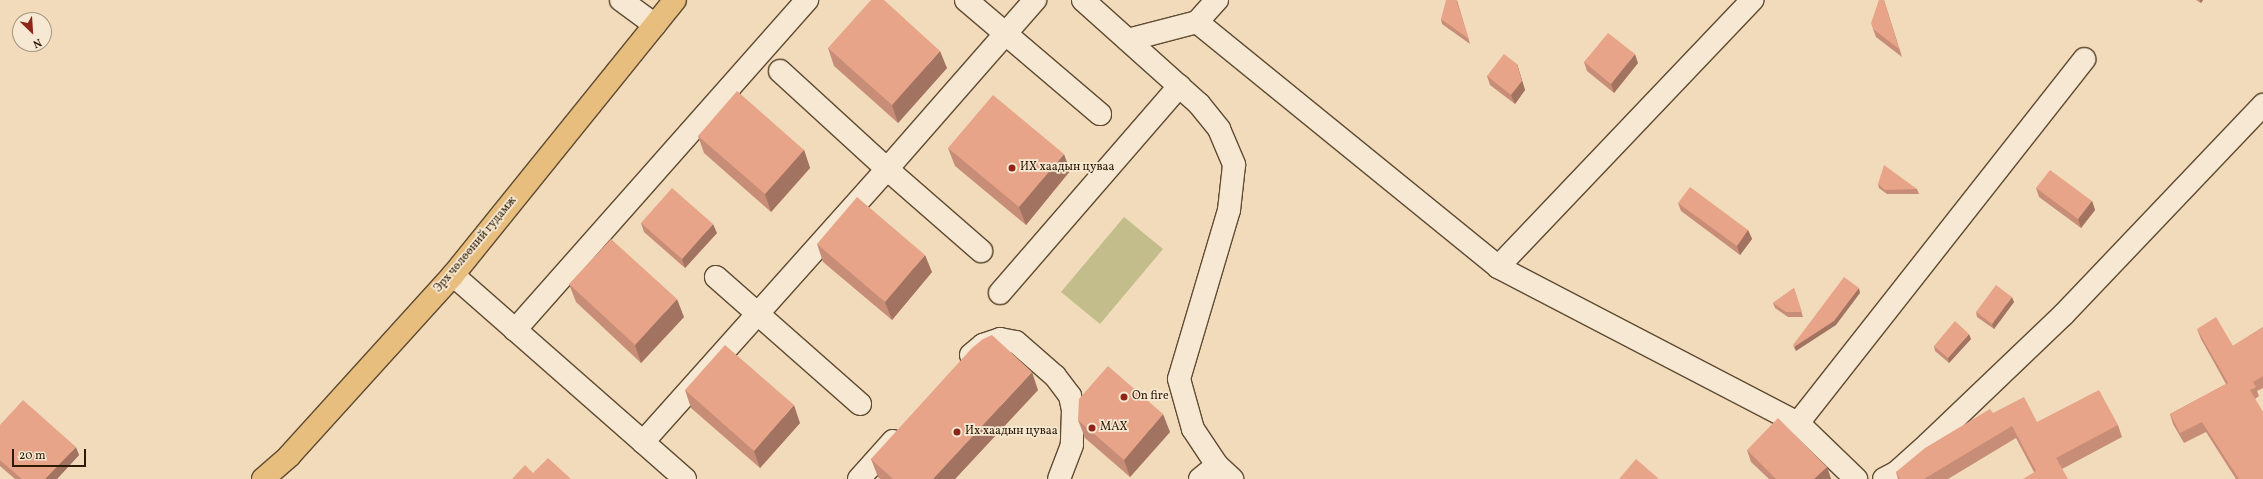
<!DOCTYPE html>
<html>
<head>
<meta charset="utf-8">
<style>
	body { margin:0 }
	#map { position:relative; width:2263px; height:479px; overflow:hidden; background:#f1dbbb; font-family:Vollkorn,serif }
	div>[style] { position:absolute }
	.green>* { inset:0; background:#c2bd8b }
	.roads { filter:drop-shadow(1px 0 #5f4b31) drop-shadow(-1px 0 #5f4b31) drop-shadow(0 1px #5f4b31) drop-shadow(0 -1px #5f4b31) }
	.minor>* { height:22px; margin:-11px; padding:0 11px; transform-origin:11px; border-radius:11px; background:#f6e8d3 }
	.major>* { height:22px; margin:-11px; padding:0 11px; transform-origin:11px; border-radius:11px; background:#e8be7e }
	.wall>* { inset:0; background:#c78d76 }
	.shaded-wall>* { inset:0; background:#a27360 }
	.building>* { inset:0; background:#e7a489 }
	.dots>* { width:11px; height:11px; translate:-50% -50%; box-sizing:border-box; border:2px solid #f6e8d3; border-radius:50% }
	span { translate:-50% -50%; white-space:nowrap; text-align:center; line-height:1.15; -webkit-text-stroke:3.5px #f6e8d3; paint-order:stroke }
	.poi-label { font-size:12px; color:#2e1b03 }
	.left { translate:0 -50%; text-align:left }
	.street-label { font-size:12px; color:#2e1b03 }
	.north { position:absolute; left:12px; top:12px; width:40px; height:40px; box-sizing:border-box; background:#f6e8d3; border:1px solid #a69680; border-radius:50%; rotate:155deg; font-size:11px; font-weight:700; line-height:16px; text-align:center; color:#2e1b03 }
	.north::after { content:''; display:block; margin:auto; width:14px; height:18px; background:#8f2418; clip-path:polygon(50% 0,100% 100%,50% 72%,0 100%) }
	.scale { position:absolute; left:12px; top:449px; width:74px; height:18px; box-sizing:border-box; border:2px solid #2e1b03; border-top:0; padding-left:5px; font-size:12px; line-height:14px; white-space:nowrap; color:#2e1b03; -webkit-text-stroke:3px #f6e8d3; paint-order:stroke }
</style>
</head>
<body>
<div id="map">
	<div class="green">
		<i style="clip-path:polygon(1124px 217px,1163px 249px,1100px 324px,1061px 292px)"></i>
	</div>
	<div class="roads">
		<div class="minor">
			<i style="left:621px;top:0;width:42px;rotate:36.3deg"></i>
			<i style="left:966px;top:0;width:176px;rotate:40.4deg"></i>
			<i style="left:1083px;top:0;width:156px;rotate:41.9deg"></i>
			<i style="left:1199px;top:104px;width:32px;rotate:51deg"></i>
			<i style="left:1219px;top:129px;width:39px;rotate:67deg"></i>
			<i style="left:1234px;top:165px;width:45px;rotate:96.3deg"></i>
			<i style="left:1229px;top:210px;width:176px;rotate:106.5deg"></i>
			<i style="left:1179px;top:379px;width:52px;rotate:74.4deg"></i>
			<i style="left:1193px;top:429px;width:43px;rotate:56.3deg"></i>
			<i style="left:1217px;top:465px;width:21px;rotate:43deg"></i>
			<i style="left:1197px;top:22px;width:388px;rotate:39.1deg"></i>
			<i style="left:1498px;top:267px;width:338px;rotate:27.5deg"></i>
			<i style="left:1798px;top:423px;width:81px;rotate:44deg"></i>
			<i style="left:1128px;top:40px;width:71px;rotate:-14.6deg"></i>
			<i style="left:1197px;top:22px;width:30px;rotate:-48deg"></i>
			<i style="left:780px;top:71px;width:145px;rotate:42.5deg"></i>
			<i style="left:887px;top:169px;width:125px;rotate:41.1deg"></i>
			<i style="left:1498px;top:267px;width:369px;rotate:-46.4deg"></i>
			<i style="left:453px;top:275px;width:253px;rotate:41.3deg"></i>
			<i style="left:643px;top:442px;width:366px;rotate:-48.2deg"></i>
			<i style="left:887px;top:169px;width:225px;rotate:-48.8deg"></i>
			<i style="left:716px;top:277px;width:192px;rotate:41.4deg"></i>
			<i style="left:1000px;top:293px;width:274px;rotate:-49.1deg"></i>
			<i style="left:515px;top:330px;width:441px;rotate:-48.5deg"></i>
			<i style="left:971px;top:355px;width:16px;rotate:-40deg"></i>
			<i style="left:983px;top:345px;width:18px;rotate:-19deg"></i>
			<i style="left:1000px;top:339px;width:16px;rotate:11deg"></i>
			<i style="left:1016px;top:342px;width:52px;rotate:41.1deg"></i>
			<i style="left:1055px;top:376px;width:25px;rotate:53deg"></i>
			<i style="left:1070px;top:396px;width:14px;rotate:78deg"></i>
			<i style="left:1073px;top:410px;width:35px;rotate:92deg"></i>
			<i style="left:1072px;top:445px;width:36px;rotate:111deg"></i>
			<i style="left:1798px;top:423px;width:463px;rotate:-51.8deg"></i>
			<i style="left:643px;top:442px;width:56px;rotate:41.4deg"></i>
			<i style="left:859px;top:479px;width:51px;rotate:-48.2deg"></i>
			<i style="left:1200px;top:479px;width:22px;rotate:-39deg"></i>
			<i style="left:1884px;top:479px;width:15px;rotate:-28deg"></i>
			<i style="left:1897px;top:472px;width:42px;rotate:-42.1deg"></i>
			<i style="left:1928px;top:444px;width:188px;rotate:-43.7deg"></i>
			<i style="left:2064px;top:314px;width:289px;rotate:-46.4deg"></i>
		</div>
		<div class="major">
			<i style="left:263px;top:479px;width:35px;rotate:-41deg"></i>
			<i style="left:289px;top:456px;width:244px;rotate:-47.8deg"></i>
			<i style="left:453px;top:275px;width:353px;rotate:-51.1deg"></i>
		</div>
	</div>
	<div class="wall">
		<i style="clip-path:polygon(1457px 0,1470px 44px,1442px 24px,1441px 19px)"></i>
		<i style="clip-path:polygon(1879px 0,1884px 0,1902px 57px,1876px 37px,1873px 29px)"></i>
		<i style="clip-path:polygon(2196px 0,2203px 0,2201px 3px)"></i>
		<i style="clip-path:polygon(828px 48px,947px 68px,898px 123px,834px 66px)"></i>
		<i style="clip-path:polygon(1584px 62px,1638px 63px,1614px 93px,1587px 71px)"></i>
		<i style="clip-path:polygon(1517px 64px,1525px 90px,1515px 104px,1490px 85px,1487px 76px)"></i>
		<i style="clip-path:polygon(698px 136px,804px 150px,810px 168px,771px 212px,704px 153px)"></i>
		<i style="clip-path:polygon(948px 148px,1070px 171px,1026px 225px,955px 166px)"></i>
		<i style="clip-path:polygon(1878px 184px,1917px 189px,1919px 194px,1887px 194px,1879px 188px)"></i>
		<i style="clip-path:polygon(2036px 188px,2092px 201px,2095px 210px,2081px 228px,2039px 197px)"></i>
		<i style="clip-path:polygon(1678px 203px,1748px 230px,1752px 239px,1740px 255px,1681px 211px)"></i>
		<i style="clip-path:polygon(641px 223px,717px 233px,685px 268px,644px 232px)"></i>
		<i style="clip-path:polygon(817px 244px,932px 272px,892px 320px,823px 262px)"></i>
		<i style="clip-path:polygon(569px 284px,684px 317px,641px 363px,576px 302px)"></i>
		<i style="clip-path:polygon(1794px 288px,1803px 317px,1788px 317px,1775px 308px,1773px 303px)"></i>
		<i style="clip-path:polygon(2014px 302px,1994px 329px,1977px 317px,1976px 312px)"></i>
		<i style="clip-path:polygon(2263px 327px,2263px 388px,2257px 391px,2259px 396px,2255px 399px,2263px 479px,2236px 479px,2206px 432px,2184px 443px,2173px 424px,2170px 414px,2226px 384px,2201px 339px,2197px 329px,2233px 346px)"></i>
		<i style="clip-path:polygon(1971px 339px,1949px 363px,1935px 351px,1934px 346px)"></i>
		<i style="clip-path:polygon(685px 390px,800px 423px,760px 468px,691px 408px)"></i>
		<i style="clip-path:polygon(1038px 390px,955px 479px,880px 479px,878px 477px,871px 459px)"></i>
		<i style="clip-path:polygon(1993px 413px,2037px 422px,2118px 425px,2122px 437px,2062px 469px,2034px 472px,2016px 438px,1948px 479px,1898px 479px,1896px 472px)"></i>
		<i style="clip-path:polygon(1078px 420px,1170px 432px,1130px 477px,1085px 438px)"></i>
		<i style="clip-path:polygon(0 425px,79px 455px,57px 479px,15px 479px,0 466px)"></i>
		<i style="clip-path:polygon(1747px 450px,1827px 467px,1831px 479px,1769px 479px,1751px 462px)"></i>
	</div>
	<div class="shaded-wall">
		<i style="clip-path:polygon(2200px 0,2203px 0,2201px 3px)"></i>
		<i style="clip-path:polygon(940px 51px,947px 68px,898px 123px,892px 105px)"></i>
		<i style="clip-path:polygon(1635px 54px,1638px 63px,1614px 93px,1611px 84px)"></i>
		<i style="clip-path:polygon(1517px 64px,1525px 90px,1515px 104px,1511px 95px)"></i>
		<i style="clip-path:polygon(804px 150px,810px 168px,771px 212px,765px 194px)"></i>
		<i style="clip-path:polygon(1064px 154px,1070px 171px,1026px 225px,1019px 207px)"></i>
		<i style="clip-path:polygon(2092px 201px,2095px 210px,2081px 228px,2078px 219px)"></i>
		<i style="clip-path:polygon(713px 224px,717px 233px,685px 268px,682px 259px)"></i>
		<i style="clip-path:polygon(1748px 230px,1752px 239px,1740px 255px,1737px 246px)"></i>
		<i style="clip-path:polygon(925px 255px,932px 272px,892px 320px,885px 302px)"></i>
		<i style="clip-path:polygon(1859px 288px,1860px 293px,1836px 325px,1796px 351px,1794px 347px)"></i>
		<i style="clip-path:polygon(2012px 297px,2014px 302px,1994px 329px,1992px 324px)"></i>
		<i style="clip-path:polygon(677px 299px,684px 317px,641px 363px,635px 345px)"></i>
		<i style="clip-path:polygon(1969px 334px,1971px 339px,1949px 363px,1948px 358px)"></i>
		<i style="clip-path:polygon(1032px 372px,1038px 390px,955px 479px,933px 479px)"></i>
		<i style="clip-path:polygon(794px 405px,800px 423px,760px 468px,754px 451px)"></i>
		<i style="clip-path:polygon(1163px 414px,1170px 432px,1130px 477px,1124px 460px)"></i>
		<i style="clip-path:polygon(76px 447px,79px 455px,57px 479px,45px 479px)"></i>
		<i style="clip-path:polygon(1827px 467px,1831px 479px,1814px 479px)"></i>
	</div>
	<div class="building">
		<i style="clip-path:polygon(871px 0,884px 0,940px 51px,892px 105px,828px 48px)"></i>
		<i style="clip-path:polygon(1446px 0,1456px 0,1469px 39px,1441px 19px)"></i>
		<i style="clip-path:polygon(1879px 0,1884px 0,1899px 49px,1873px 29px,1871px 23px)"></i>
		<i style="clip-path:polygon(1608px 33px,1635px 54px,1611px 84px,1584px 62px)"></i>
		<i style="clip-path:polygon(1504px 54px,1517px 64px,1522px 81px,1511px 95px,1487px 76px)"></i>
		<i style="clip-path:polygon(737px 91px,804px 150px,765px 194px,698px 136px)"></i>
		<i style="clip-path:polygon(993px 95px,1064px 154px,1019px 207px,948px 148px)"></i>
		<i style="clip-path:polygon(1884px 165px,1917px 189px,1885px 190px,1878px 184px)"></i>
		<i style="clip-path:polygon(2050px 170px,2092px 201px,2078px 219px,2036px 188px)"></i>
		<i style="clip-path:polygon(1690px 187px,1748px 230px,1737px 246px,1678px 203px)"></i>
		<i style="clip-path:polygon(672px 188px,713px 224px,682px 259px,641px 223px)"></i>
		<i style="clip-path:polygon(857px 197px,925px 255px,885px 302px,817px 244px)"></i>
		<i style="clip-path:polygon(611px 239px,677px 299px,635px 345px,569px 284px)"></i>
		<i style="clip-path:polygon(1844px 277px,1859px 288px,1834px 321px,1794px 347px,1793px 345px)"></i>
		<i style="clip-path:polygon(1996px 285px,2012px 297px,1992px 324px,1976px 312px)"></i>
		<i style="clip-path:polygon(1794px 288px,1802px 312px,1786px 312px,1773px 303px)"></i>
		<i style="clip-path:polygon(2216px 317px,2233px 346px,2263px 327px,2263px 376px,2253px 382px,2256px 387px,2250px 390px,2263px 412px,2263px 479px,2239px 479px,2202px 422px,2180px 433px,2170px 414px,2228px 383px,2197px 329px)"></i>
		<i style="clip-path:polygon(1955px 321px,1969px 334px,1948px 358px,1934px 346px)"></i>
		<i style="clip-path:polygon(992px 335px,1032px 372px,933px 479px,893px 479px,871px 459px,972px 348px,983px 339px)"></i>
		<i style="clip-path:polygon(725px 345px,794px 405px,754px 451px,685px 390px)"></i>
		<i style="clip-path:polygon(1108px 366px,1163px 414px,1124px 460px,1078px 420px,1079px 399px)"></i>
		<i style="clip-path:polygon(2099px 390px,2118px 425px,2056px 458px,2068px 479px,2023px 479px,2036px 471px,2012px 426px,1924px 479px,1900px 479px,1896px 472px,1925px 448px,1990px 409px,1993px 413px,2024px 397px,2037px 422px)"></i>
		<i style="clip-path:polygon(23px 400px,76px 447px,45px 479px,22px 479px,0 460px,0 425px)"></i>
		<i style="clip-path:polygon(1778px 418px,1827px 467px,1814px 479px,1776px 479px,1747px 450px)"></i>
		<i style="clip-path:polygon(548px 458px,571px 479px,512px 479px,525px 465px,533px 473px)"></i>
		<i style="clip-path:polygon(1636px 459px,1658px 478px,1657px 479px,1619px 479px)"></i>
	</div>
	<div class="dots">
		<i style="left:1012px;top:168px;background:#8f2418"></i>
		<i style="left:1124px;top:397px;background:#8f2418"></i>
		<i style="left:1092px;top:428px;background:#8f2418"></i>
		<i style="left:957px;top:432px;background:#8f2418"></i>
	</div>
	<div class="poi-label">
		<span class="left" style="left:1020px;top:168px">ИХ хаадын цуваа</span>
		<span class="left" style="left:1132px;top:397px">On fire</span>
		<span class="left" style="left:1100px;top:428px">МАХ</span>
		<span class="left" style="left:965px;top:432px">Их хаадын цуваа</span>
	</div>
	<div class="street-label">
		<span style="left:476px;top:245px;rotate:-50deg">Эрх чөлөөний гудамж</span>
	</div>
	<div class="north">N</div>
	<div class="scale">20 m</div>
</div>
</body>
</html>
